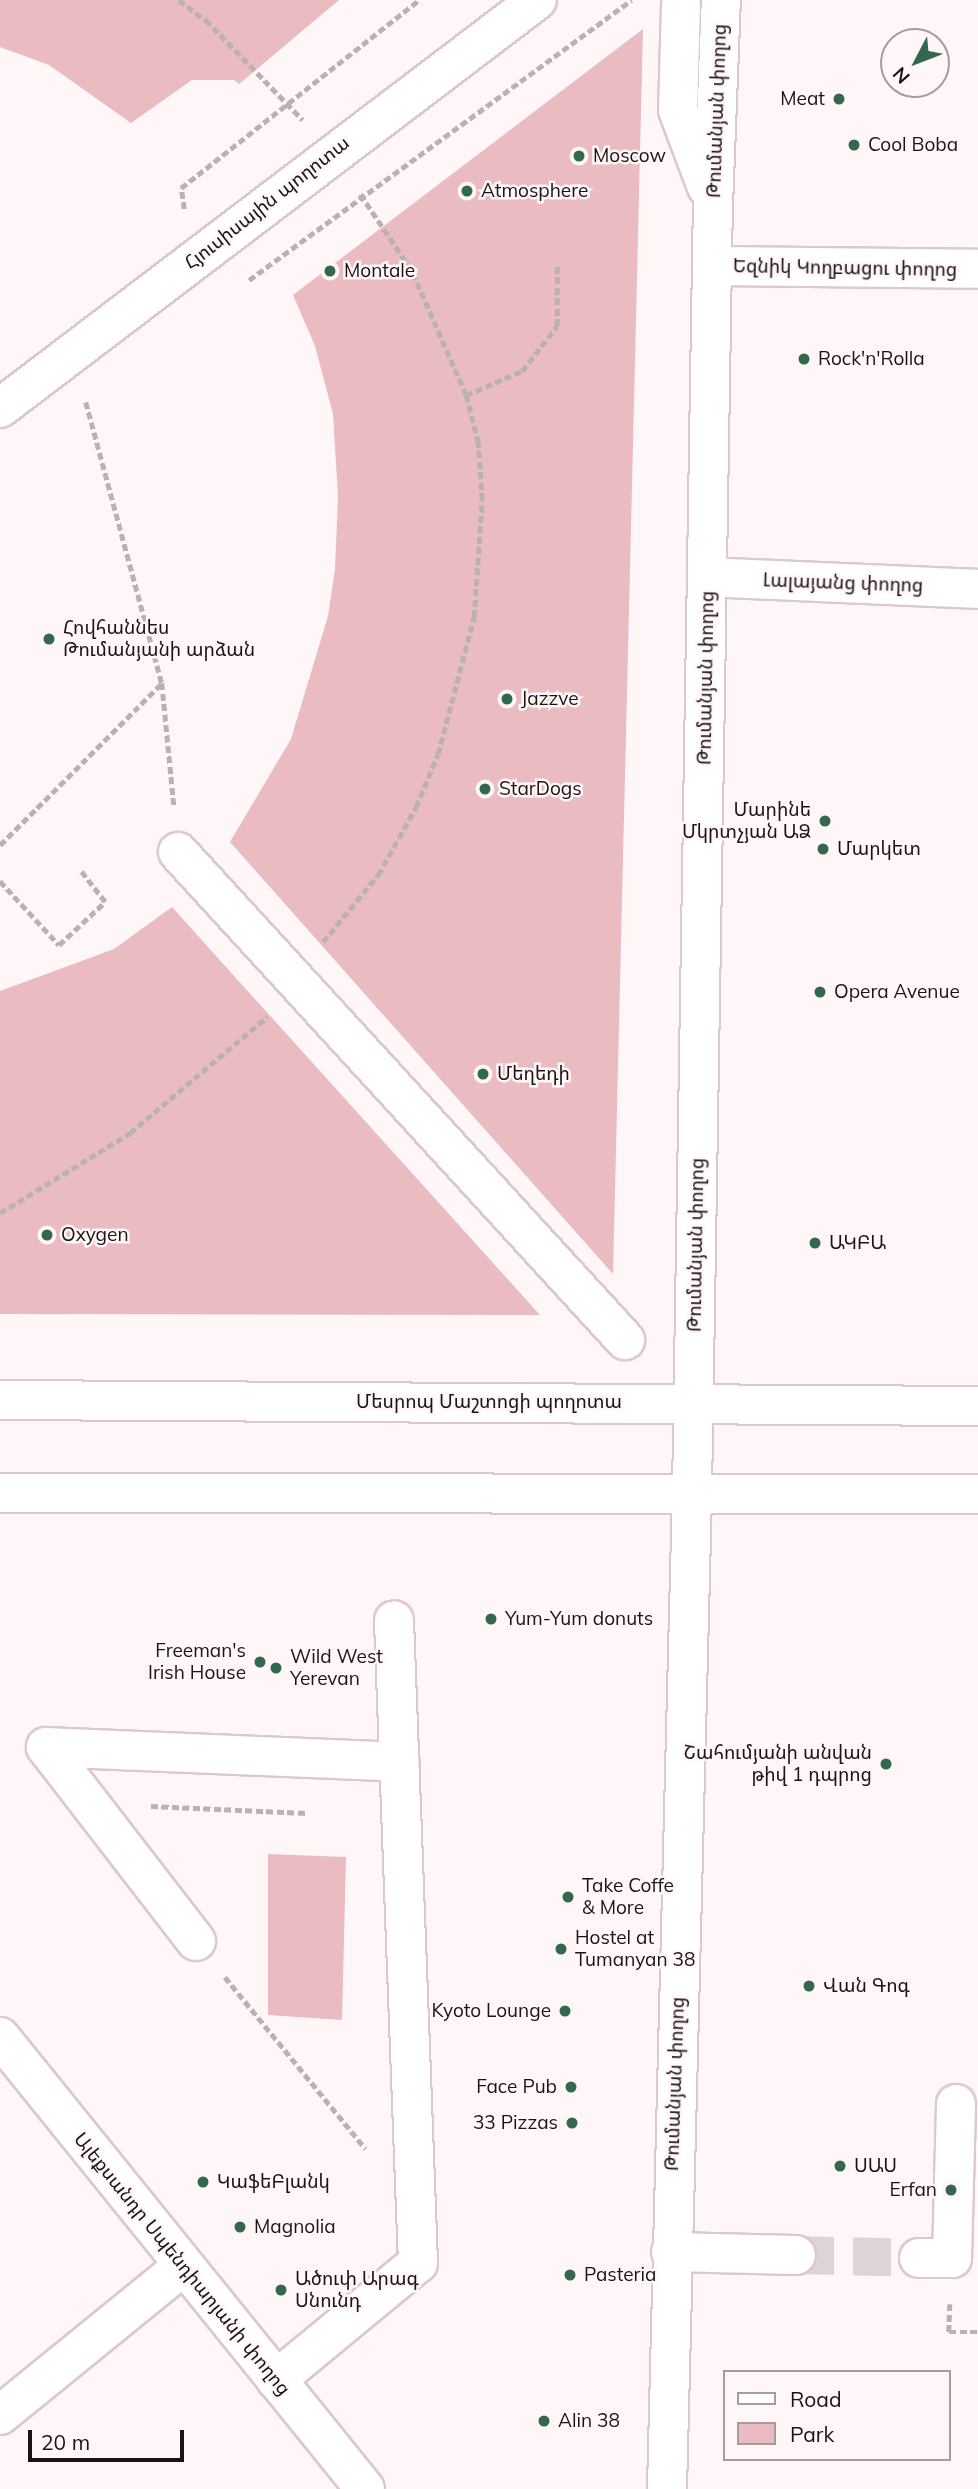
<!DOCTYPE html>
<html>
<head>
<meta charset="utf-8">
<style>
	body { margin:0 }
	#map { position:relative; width:978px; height:2489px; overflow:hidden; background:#fff6f7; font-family:Mulish,"Noto Sans Armenian",sans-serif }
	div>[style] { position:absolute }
	.green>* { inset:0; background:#eabbc1 }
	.minor-tunnel>* { height:38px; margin-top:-19px; transform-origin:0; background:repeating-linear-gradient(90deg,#ddd4d5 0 38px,transparent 0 57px) }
	.path>* { height:4.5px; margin-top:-2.25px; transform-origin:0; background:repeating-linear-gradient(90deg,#bab1b2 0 7px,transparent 0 10.5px) }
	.roads { filter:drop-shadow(2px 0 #ddc8ca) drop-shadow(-2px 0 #ddc8ca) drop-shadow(0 2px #ddc8ca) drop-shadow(0 -2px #ddc8ca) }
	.minor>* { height:38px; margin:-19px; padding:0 19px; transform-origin:19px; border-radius:19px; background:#fff }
	.highway>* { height:38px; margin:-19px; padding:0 19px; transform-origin:19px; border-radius:19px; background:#fff }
	.dots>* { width:19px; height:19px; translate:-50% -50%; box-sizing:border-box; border:4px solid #fff6f7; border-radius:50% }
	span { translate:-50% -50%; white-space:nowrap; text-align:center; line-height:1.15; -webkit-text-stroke:5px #fff6f7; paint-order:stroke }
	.poi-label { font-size:19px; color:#1b1415 }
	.right { translate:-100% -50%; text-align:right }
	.left { translate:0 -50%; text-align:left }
	.street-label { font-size:19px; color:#1b1415 }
	.legend { position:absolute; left:723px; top:2370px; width:228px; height:91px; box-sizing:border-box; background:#fff6f7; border:2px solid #a49c9d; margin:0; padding:9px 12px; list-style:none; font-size:21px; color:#1b1415 }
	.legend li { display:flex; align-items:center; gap:14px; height:35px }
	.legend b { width:35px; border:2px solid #a49c9d }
	.north { position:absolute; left:880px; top:28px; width:70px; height:70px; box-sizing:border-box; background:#fff6f7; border:2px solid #a49c9d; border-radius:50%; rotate:228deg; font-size:19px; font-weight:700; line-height:28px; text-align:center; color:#1b1415 }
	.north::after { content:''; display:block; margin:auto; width:24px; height:32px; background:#33684e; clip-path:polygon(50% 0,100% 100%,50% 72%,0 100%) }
	.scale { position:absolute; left:28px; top:2430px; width:156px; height:32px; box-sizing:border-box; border:4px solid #1b1415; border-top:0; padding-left:9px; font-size:21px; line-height:24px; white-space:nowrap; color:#1b1415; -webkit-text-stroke:5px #fff6f7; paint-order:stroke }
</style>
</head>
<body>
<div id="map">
	<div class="green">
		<i style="clip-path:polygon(0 0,339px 0,239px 84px,234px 80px,192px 80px,131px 123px,49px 65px,0 47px)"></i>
		<i style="clip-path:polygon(643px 29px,613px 1274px,230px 842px,291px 739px,328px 616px,335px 569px,338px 497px,333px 414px,315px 346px,293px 295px)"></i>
		<i style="clip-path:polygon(172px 907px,540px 1315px,0 1314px,0 991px,114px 949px)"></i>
		<i style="clip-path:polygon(268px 1854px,346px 1857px,342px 2020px,268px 2015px)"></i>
	</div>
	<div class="minor-tunnel">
		<i style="left:796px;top:2255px;width:123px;rotate:1.4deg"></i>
	</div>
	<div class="path">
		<i style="left:179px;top:0;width:34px;rotate:37deg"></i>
		<i style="left:206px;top:20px;width:139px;rotate:45.9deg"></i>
		<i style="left:184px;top:209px;width:21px;rotate:-98deg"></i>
		<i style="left:181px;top:188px;width:303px;rotate:-38.3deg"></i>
		<i style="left:249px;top:280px;width:474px;rotate:-36.2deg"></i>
		<i style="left:466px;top:395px;width:61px;rotate:-23.2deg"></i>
		<i style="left:522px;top:371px;width:57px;rotate:-52.1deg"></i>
		<i style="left:557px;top:326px;width:60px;rotate:-90deg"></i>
		<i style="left:86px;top:402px;width:291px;rotate:74.9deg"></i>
		<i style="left:162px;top:683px;width:124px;rotate:84.4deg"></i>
		<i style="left:0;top:845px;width:229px;rotate:-45deg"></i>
		<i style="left:0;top:881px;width:87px;rotate:47.3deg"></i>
		<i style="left:59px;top:945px;width:63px;rotate:-43.1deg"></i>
		<i style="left:105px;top:902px;width:41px;rotate:-128deg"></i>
		<i style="left:323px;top:942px;width:87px;rotate:-50.6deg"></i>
		<i style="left:378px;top:875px;width:78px;rotate:-60.8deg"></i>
		<i style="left:416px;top:807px;width:57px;rotate:-67.5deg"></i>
		<i style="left:438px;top:754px;width:142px;rotate:-75.3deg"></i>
		<i style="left:474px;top:617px;width:117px;rotate:-86.1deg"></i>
		<i style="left:482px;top:500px;width:57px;rotate:-94deg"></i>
		<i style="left:478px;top:443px;width:49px;rotate:-104deg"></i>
		<i style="left:466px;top:395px;width:137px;rotate:-113.7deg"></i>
		<i style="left:411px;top:270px;width:93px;rotate:-124deg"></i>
		<i style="left:0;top:1213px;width:153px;rotate:-31.6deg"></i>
		<i style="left:130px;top:1133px;width:180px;rotate:-40.3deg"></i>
		<i style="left:151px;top:1806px;width:157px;rotate:2.6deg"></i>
		<i style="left:225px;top:1977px;width:222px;rotate:50.7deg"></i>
		<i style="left:950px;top:2304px;width:28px;rotate:92deg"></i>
		<i style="left:949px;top:2332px;width:29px"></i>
	</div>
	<div class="roads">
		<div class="minor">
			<i style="left:681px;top:5px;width:105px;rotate:91.6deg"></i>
			<i style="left:678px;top:110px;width:82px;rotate:69.4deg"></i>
			<i style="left:712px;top:266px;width:266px;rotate:0.6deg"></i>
			<i style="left:0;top:408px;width:674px;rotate:-37.23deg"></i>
			<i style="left:707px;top:577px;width:271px;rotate:2.5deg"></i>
			<i style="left:178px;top:852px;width:662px;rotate:47.51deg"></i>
			<i style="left:196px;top:1941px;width:245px;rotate:-127.7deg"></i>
			<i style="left:46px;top:1747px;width:354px;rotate:2.4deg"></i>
			<i style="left:0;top:2037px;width:581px;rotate:51.08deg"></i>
			<i style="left:671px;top:2252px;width:125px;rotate:1.4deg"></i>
			<i style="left:919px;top:2258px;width:33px"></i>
			<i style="left:952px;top:2258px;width:154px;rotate:-88.5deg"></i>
			<i style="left:276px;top:2380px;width:184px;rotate:-39.5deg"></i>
			<i style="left:418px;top:2263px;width:643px;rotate:-92.14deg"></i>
			<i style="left:0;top:2415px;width:235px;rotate:-39.1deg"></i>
			<i style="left:667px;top:2489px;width:997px;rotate:-88.56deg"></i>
			<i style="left:692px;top:1492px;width:1287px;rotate:-89.07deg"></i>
			<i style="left:713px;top:205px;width:205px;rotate:-87.8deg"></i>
		</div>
		<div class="highway">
			<i style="left:0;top:1400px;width:978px;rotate:0.35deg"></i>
			<i style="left:0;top:1493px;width:978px;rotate:0.06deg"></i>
		</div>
	</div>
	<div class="dots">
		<i style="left:839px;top:99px;background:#33684e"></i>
		<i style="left:854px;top:145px;background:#33684e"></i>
		<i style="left:579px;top:156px;background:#33684e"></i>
		<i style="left:467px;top:191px;background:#33684e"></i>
		<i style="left:330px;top:271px;background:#33684e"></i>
		<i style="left:804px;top:359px;background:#33684e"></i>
		<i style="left:49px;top:639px;background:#33684e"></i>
		<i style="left:507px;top:699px;background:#33684e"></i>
		<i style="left:485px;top:789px;background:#33684e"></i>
		<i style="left:825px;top:821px;background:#33684e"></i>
		<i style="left:823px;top:849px;background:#33684e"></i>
		<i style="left:820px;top:992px;background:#33684e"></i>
		<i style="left:483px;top:1074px;background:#33684e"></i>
		<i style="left:47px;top:1235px;background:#33684e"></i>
		<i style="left:815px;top:1243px;background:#33684e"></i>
		<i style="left:491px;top:1619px;background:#33684e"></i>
		<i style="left:260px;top:1662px;background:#33684e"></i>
		<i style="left:276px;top:1668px;background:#33684e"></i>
		<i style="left:886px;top:1764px;background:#33684e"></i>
		<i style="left:568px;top:1897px;background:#33684e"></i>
		<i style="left:561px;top:1949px;background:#33684e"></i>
		<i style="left:809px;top:1986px;background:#33684e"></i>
		<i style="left:565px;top:2011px;background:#33684e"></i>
		<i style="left:571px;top:2087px;background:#33684e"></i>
		<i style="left:572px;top:2123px;background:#33684e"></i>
		<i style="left:840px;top:2166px;background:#33684e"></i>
		<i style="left:203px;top:2182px;background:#33684e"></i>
		<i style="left:951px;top:2190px;background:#33684e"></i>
		<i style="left:240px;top:2227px;background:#33684e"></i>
		<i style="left:570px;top:2275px;background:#33684e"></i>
		<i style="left:281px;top:2290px;background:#33684e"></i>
		<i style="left:544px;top:2421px;background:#33684e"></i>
	</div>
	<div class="poi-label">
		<span class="right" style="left:825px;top:99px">Meat</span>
		<span class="left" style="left:868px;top:145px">Cool Boba</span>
		<span class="left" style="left:593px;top:156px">Moscow</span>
		<span class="left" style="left:481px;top:191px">Atmosphere</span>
		<span class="left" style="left:344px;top:271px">Montale</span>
		<span class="left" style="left:818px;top:359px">Rock'n'Rolla</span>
		<span class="left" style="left:63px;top:639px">Հովհաննես<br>Թումանյանի արձան</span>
		<span class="left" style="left:521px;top:699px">Jazzve</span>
		<span class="left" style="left:499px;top:789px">StarDogs</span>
		<span class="right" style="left:811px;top:821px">Մարինե<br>Մկրտչյան ԱՁ</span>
		<span class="left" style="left:837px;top:849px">Մարկետ</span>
		<span class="left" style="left:834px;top:992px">Opera Avenue</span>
		<span class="left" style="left:497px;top:1074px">Մեղեդի</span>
		<span class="left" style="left:61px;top:1235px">Oxygen</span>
		<span class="left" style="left:829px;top:1243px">ԱԿԲԱ</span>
		<span class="left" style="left:505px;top:1619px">Yum-Yum donuts</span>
		<span class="right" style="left:246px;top:1662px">Freeman's<br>Irish House</span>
		<span class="left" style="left:290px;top:1668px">Wild West<br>Yerevan</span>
		<span class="right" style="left:872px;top:1764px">Շահումյանի անվան<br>թիվ 1 դպրոց</span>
		<span class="left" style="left:582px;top:1897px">Take Coffe<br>&amp; More</span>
		<span class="left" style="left:575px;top:1949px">Hostel at<br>Tumanyan 38</span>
		<span class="left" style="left:823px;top:1986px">Վան Գոգ</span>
		<span class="right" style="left:551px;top:2011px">Kyoto Lounge</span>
		<span class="right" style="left:557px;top:2087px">Face Pub</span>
		<span class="right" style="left:558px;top:2123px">33 Pizzas</span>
		<span class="left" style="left:854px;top:2166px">ՍԱՍ</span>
		<span class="left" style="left:217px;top:2182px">ԿաֆեԲլանկ</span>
		<span class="right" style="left:937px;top:2190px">Erfan</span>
		<span class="left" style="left:254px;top:2227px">Magnolia</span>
		<span class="left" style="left:584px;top:2275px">Pasteria</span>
		<span class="left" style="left:295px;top:2290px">Ածուփ Արագ<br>Սնունդ</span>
		<span class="left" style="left:558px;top:2421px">Alin 38</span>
	</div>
	<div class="street-label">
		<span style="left:717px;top:111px;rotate:-88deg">Թումանյան փողոց</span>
		<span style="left:267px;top:203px;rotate:-38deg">Հյուսիսային պողոտա</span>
		<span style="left:845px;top:268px;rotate:1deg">Եզնիկ Կողբացու փողոց</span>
		<span style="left:843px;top:583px;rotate:2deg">Լալայանց փողոց</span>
		<span style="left:706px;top:678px;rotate:-89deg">Թումանյան փողոց</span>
		<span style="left:696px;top:1245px;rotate:-89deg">Թումանյան փողոց</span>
		<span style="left:489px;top:1402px">Մեսրոպ Մաշտոցի պողոտա</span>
		<span style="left:675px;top:2084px;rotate:-88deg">Թումանյան փողոց</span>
		<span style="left:182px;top:2264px;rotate:51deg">Ալեքսանդր Սպենդիարյանի փողոց</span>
	</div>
	<ul class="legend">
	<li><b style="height:9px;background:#fff"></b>Road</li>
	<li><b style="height:19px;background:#eabbc1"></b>Park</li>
	</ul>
	<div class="north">N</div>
	<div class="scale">20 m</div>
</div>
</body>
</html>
